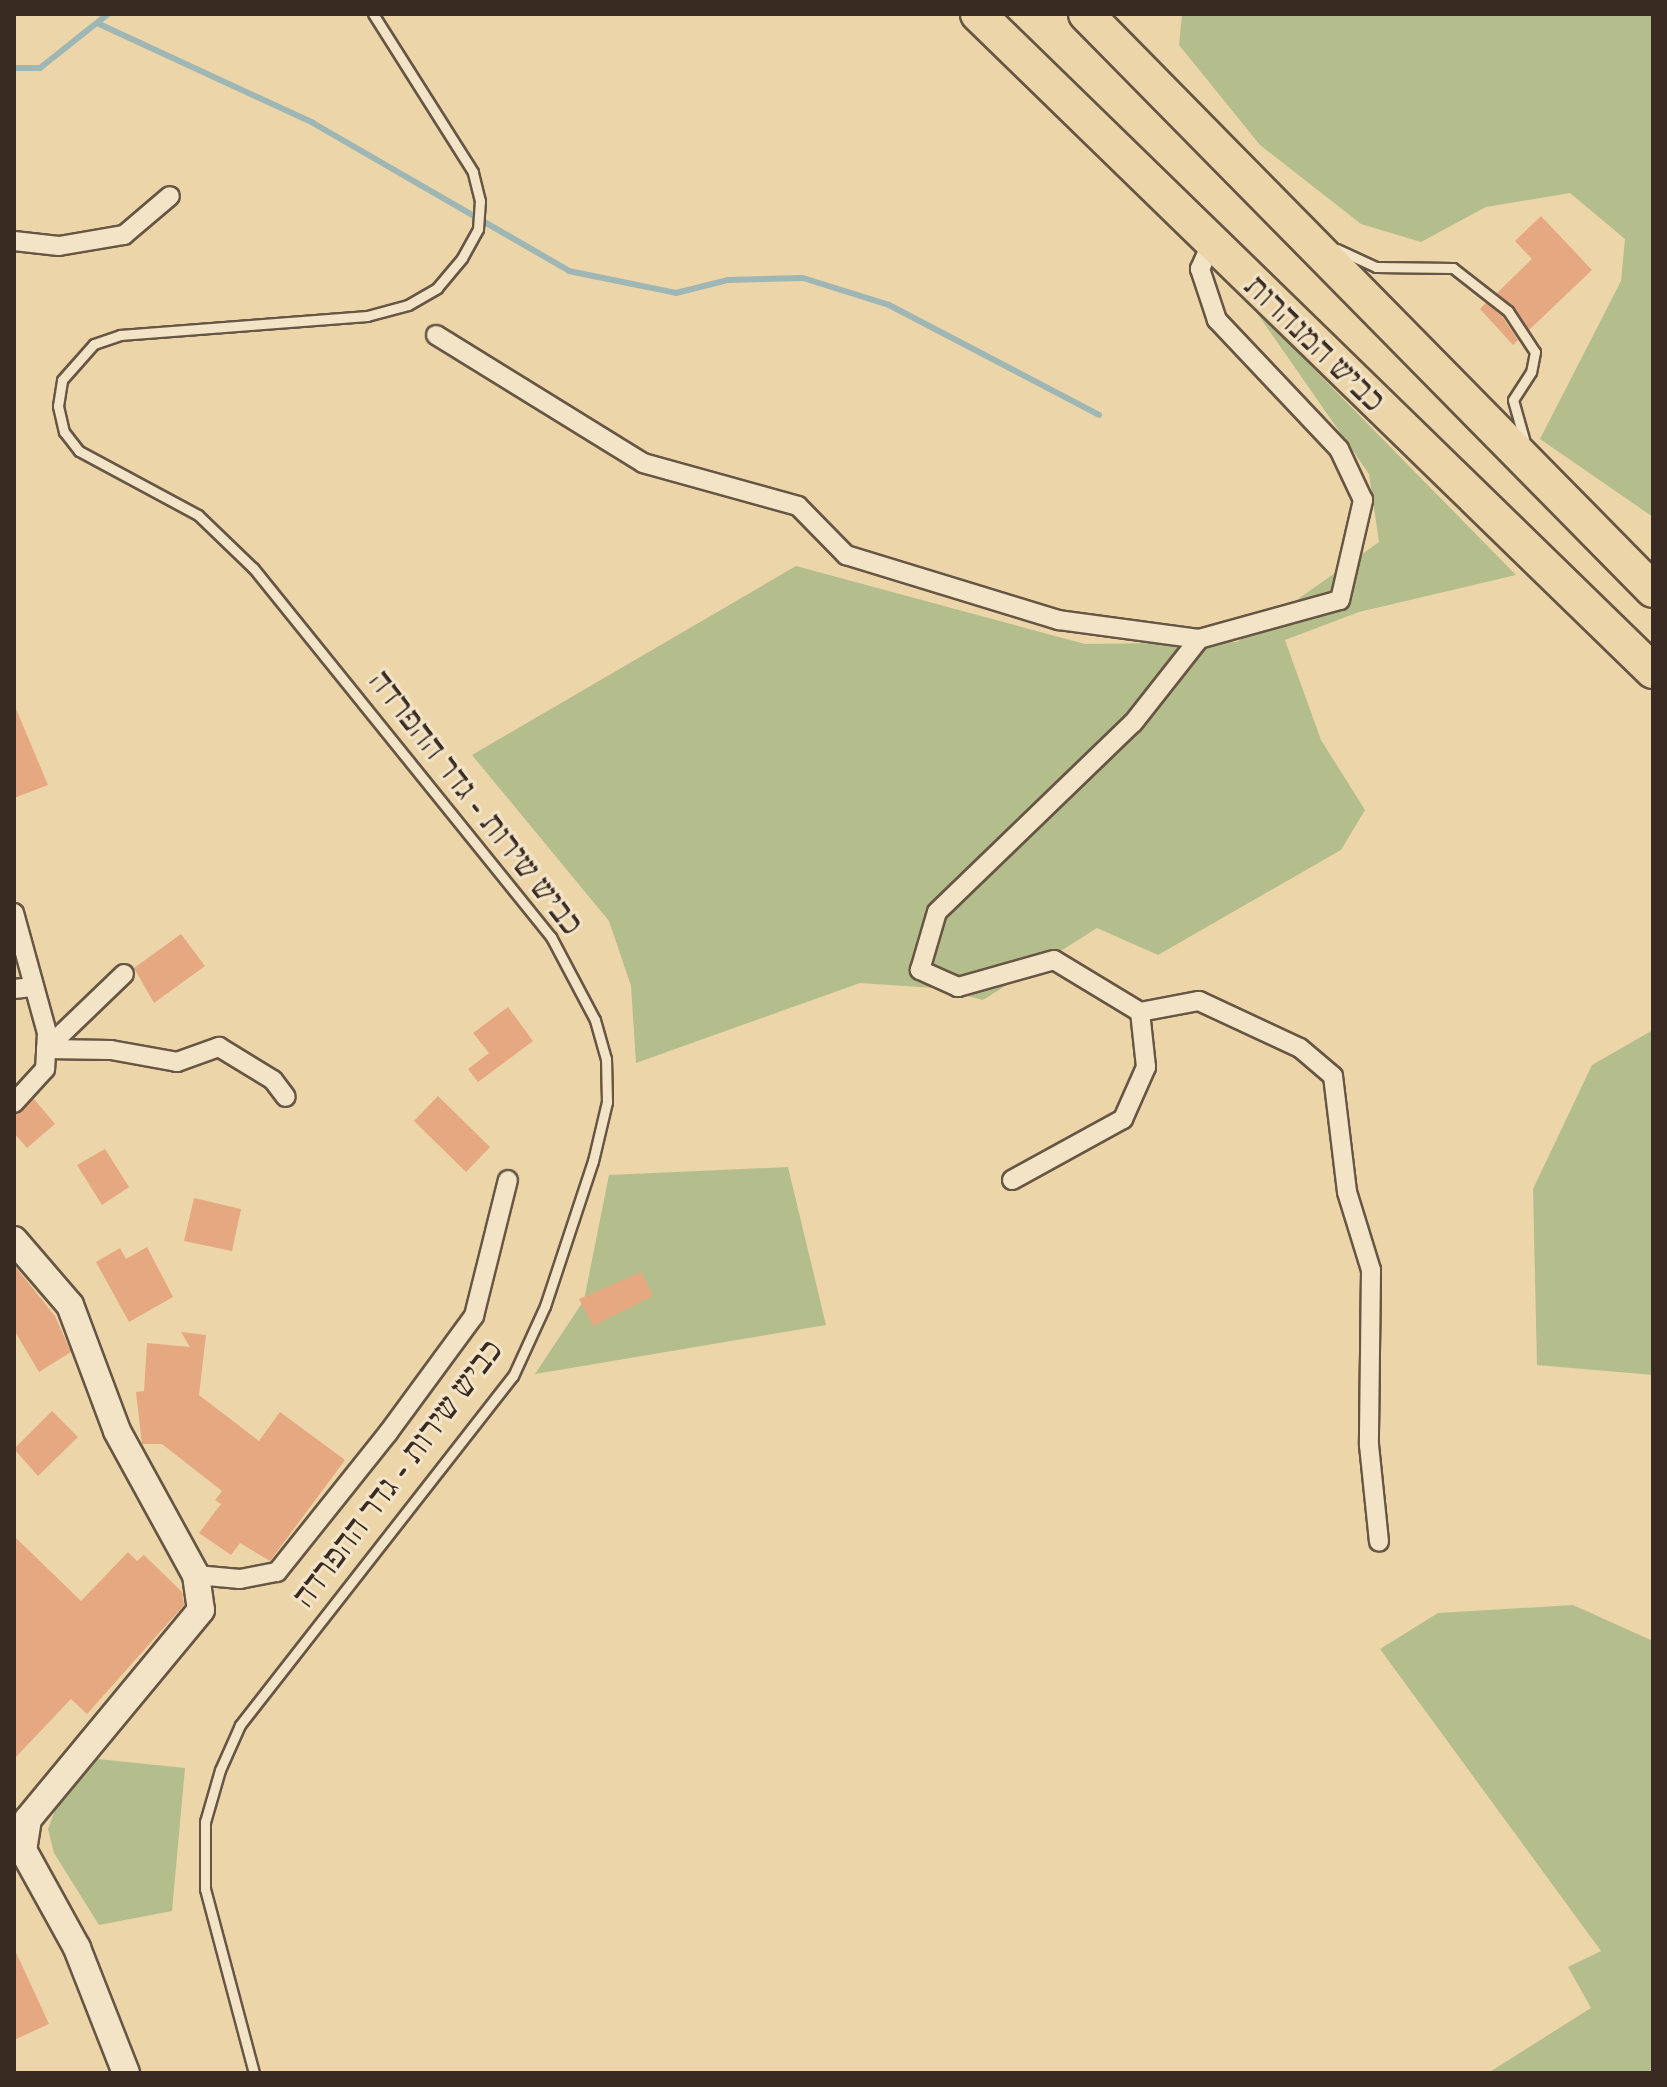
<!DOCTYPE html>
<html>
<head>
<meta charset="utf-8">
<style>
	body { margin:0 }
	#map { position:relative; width:1667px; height:2087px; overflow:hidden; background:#edd5aa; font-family:"IM FELL DW Pica","Frank Ruhl Libre",serif }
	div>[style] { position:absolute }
	.green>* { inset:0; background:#b3be8c }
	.stream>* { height:6px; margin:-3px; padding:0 3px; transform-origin:3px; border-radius:3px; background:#9eb6b4 }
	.building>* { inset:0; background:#e5a881 }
	.roads { filter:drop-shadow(2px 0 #675644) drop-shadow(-2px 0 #675644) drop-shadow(0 2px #675644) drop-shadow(0 -2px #675644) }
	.lane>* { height:9px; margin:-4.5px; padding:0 4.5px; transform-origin:4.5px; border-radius:4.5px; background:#f3e4c8 }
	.street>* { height:18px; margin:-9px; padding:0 9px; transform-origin:9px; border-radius:9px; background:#f3e4c8 }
	.secondary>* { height:26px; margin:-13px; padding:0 13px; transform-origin:13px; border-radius:13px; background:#f3e4c8 }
	.highway>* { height:34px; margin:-17px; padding:0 17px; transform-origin:17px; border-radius:17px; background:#edd5aa }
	span { translate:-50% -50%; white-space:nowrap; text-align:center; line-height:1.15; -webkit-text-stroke:6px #f3e4c8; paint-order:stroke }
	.street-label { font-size:34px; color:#3a2b22 }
	.frame { position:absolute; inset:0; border:16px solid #3a2b22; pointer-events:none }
</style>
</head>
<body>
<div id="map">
	<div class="green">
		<i style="clip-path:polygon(1182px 14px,1653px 14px,1653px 517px,1540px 439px,1621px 281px,1625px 239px,1570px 193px,1486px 207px,1421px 242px,1361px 224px,1260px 145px,1179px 45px)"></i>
		<i style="clip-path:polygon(1252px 306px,1516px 575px,1359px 612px,1285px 640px,1321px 740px,1365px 810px,1341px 850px,1158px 955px,1097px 928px,983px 1000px,935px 988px,860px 983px,636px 1063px,631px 986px,609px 921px,472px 755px,796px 566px,1085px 644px,1237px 642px,1379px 542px,1369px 474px)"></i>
		<i style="clip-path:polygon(1653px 1030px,1653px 1375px,1537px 1365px,1533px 1189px,1592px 1065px)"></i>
		<i style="clip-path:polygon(788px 1167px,826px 1325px,535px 1374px,584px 1300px,609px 1175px)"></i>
		<i style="clip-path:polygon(1573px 1605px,1653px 1641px,1653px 2073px,1488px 2073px,1591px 2008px,1568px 1967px,1601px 1951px,1380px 1649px,1438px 1613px)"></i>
		<i style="clip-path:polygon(98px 1759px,185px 1768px,172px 1911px,99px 1925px,54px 1853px,48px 1829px,58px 1802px)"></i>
	</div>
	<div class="stream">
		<i style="left:97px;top:23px;width:238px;rotate:24.8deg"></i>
		<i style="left:313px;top:123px;width:296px;rotate:30deg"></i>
		<i style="left:569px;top:271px;width:109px;rotate:11.6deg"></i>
		<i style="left:676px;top:293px;width:54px;rotate:-14deg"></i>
		<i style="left:728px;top:280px;width:75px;rotate:-1.5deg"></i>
		<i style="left:803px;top:278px;width:90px;rotate:17.4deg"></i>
		<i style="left:889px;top:305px;width:237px;rotate:27.6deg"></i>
		<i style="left:14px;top:68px;width:26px"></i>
		<i style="left:40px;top:68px;width:87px;rotate:-38.5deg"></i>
	</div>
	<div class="building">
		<i style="clip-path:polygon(1541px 216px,1592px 270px,1529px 330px,1497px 293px,1532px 259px,1515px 241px)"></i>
		<i style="clip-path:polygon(1486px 303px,1502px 316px,1518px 340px,1513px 345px,1480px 309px)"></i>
		<i style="clip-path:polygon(14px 704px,48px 785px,14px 798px)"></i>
		<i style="clip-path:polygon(181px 934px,205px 966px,154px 1003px,134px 968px)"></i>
		<i style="clip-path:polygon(508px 1007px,533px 1041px,478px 1082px,468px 1069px,489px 1053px,473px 1033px)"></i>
		<i style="clip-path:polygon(438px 1096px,490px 1147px,466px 1172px,414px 1121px)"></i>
		<i style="clip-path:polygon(34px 1099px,55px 1124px,27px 1148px,14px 1133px,14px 1115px)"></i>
		<i style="clip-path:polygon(105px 1149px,129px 1187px,102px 1205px,77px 1165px)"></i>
		<i style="clip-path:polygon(194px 1198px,241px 1209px,232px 1251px,184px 1241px)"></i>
		<i style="clip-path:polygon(147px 1247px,173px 1297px,129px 1322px,96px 1262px,120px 1248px,126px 1259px)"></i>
		<i style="clip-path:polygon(14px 1265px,55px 1316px,71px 1352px,39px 1372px,14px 1330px)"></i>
		<i style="clip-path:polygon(641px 1272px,653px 1296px,593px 1326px,579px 1299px)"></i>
		<i style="clip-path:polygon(181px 1332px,206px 1335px,199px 1395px,259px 1441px,280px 1412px,345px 1460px,270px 1561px,240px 1543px,231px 1555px,199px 1533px,221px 1504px,215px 1500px,222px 1491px,162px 1444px,142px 1444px,136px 1392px,144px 1391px,147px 1343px,190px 1347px)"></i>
		<i style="clip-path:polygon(52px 1411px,78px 1437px,38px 1476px,14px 1449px)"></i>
		<i style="clip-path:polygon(14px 1536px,81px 1601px,128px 1552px,137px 1561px,144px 1555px,182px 1592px,184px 1605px,87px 1714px,71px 1699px,14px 1759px)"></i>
		<i style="clip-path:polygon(14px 1948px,49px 2024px,14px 2040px)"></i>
	</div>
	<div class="roads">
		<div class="lane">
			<i style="left:1337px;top:249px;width:43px;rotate:24.8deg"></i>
			<i style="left:1376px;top:267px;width:77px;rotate:0.7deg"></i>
			<i style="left:1453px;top:268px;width:70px;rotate:38deg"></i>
			<i style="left:1508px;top:311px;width:49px;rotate:56.6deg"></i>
			<i style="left:1535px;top:352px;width:20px;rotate:101deg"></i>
			<i style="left:1531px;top:372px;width:33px;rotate:123deg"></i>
			<i style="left:1513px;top:400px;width:41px;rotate:74.2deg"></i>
			<i style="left:254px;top:2073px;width:190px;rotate:-104.9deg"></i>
			<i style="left:205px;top:1889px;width:67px;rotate:-90deg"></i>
			<i style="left:205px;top:1822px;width:54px;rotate:-73.9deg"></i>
			<i style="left:220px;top:1770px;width:49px;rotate:-66deg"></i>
			<i style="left:240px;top:1725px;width:443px;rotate:-52deg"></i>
			<i style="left:513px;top:1376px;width:77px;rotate:-65.4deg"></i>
			<i style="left:545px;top:1306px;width:153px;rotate:-71.7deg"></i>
			<i style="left:593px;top:1161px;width:61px;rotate:-76.7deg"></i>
			<i style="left:607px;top:1102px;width:43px;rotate:-91.3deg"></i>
			<i style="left:606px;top:1059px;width:41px;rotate:-105.8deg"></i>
			<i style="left:595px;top:1020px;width:94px;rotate:-117.9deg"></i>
			<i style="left:551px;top:937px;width:474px;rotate:-128.9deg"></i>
			<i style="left:253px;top:568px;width:76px;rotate:-136.1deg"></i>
			<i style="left:198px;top:515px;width:135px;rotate:-151.7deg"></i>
			<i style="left:79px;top:451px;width:24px;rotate:-128deg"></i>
			<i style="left:64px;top:432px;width:27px;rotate:-103deg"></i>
			<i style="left:58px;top:406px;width:26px;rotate:-81deg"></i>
			<i style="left:62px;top:380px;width:48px;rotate:-48.4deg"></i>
			<i style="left:94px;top:344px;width:28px;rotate:-19deg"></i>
			<i style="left:120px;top:335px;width:248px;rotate:-4.4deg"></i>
			<i style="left:367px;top:316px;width:42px;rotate:-15deg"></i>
			<i style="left:408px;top:305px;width:34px;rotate:-30deg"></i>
			<i style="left:437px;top:288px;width:39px;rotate:-50deg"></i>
			<i style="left:462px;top:258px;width:33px;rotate:-61deg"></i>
			<i style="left:478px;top:229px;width:28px;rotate:-86deg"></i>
			<i style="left:480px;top:201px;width:30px;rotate:-104deg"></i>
			<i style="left:473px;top:172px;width:187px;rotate:-122.3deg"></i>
		</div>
		<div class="street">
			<i style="left:14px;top:241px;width:45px;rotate:6.3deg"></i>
			<i style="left:59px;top:246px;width:66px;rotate:-9.6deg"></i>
			<i style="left:124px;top:235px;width:60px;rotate:-40.3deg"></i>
			<i style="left:436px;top:335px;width:243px;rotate:31.7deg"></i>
			<i style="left:643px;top:463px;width:161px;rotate:15.5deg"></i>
			<i style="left:798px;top:506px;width:69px;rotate:45.6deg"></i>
			<i style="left:846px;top:555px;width:223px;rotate:17deg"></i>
			<i style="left:1059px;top:620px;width:141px;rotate:7.7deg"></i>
			<i style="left:14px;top:913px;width:124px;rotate:74.6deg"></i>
			<i style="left:47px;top:1033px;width:36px;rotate:93deg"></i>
			<i style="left:45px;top:1069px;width:46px;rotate:132.4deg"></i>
			<i style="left:14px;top:989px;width:20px;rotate:-6deg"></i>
			<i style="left:1140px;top:1012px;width:60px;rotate:-10.6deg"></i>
			<i style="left:1199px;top:1001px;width:111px;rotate:25deg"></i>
			<i style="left:1300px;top:1048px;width:43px;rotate:40.3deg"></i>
			<i style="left:1333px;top:1076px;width:117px;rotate:83.1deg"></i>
			<i style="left:1347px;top:1192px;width:82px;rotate:72.9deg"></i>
			<i style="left:1371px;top:1270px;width:175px;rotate:90.7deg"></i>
			<i style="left:1369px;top:1445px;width:97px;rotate:84.1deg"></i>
			<i style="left:46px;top:1049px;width:65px;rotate:0.9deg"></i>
			<i style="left:111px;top:1050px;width:67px;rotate:10.3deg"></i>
			<i style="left:177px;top:1062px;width:45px;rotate:-19.7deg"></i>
			<i style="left:219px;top:1047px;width:63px;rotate:31.4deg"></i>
			<i style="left:273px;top:1080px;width:21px;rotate:53deg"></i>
			<i style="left:46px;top:1049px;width:108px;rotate:-43.9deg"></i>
			<i style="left:1012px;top:1180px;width:127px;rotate:-28.8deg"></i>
			<i style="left:1123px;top:1119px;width:57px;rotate:-66.1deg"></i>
			<i style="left:1146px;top:1067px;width:55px;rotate:-96.2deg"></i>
			<i style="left:1140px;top:1012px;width:100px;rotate:-148.8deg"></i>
			<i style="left:1054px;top:960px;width:100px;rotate:164.3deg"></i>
			<i style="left:958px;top:987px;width:42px;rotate:-155.9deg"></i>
			<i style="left:920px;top:970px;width:60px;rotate:-73.7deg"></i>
			<i style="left:937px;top:912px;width:272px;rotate:-44deg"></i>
			<i style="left:1133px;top:723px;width:107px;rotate:-51.8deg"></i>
			<i style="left:1199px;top:639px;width:146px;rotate:-15.5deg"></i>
			<i style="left:1340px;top:600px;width:103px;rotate:-77deg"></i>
			<i style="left:1363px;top:500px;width:56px;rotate:-115.2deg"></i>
			<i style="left:1339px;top:449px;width:178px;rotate:-133.4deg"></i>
			<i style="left:1217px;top:320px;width:54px;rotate:-108.4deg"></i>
			<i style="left:1200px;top:269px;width:27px;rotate:-66deg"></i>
			<i style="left:196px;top:1575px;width:44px;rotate:5.2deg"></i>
			<i style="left:240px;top:1579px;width:38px;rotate:-11deg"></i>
			<i style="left:277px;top:1572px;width:178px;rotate:-51.4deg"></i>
			<i style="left:388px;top:1433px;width:145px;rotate:-53.7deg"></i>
			<i style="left:474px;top:1316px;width:140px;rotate:-76deg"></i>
		</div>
		<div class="secondary">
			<i style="left:14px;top:1240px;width:86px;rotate:49.3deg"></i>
			<i style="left:70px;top:1305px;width:134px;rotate:69.5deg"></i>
			<i style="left:117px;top:1431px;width:164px;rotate:61.3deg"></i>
			<i style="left:196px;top:1575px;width:35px;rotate:82deg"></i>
			<i style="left:201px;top:1610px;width:271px;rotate:129.6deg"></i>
			<i style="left:28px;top:1819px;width:31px;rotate:99deg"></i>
			<i style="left:23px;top:1850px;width:112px;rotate:61.1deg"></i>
			<i style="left:77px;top:1948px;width:134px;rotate:68.6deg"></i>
		</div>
		<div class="highway">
			<i style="left:978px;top:14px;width:942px;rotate:44.23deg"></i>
			<i style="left:1086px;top:14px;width:808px;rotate:45.45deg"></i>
		</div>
	</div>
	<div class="street-label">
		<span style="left:1314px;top:344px;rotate:44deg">כביש המנהרות</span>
		<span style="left:475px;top:803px;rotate:52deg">כביש שירות - גדר ההפרדה</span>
		<span style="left:398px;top:1474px;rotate:-53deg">כביש שירות - גדר ההפרדה</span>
	</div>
	<div class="frame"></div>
</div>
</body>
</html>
